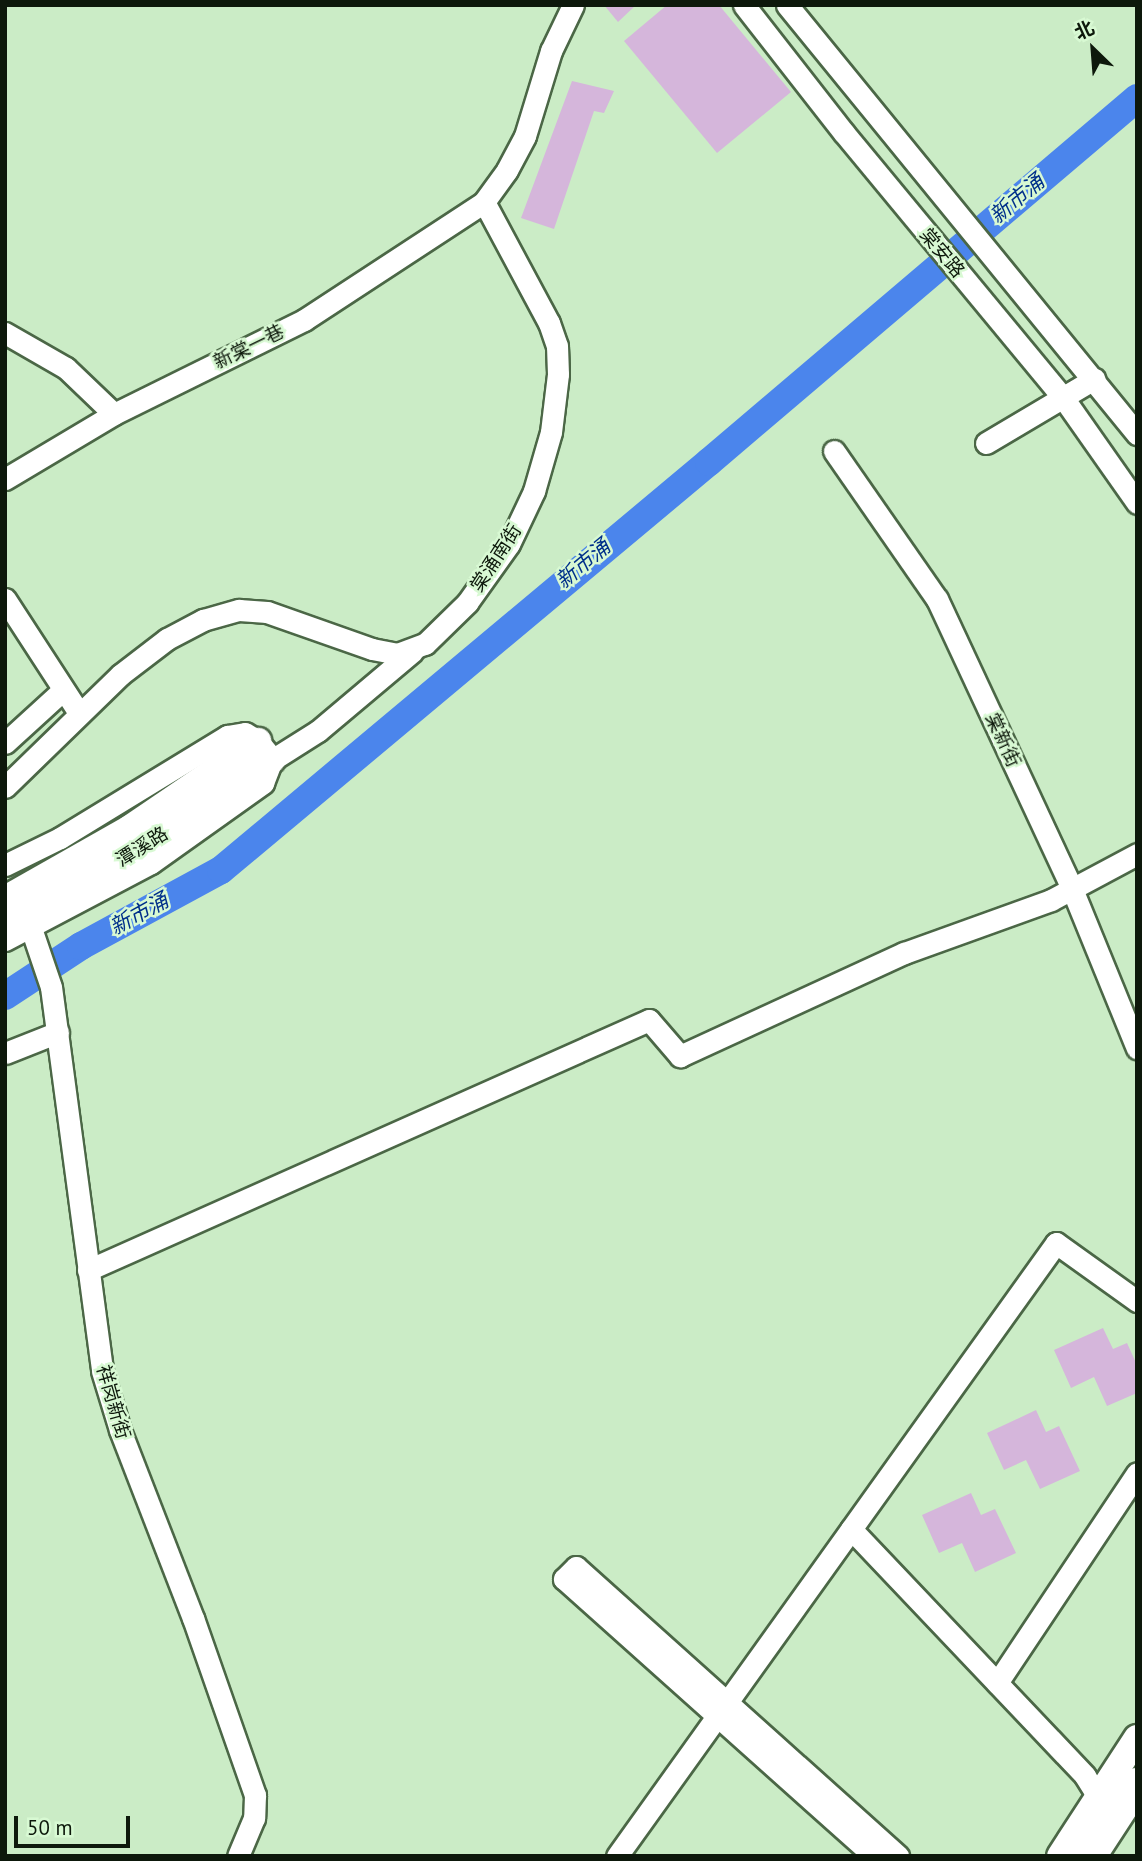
<!DOCTYPE html>
<html>
<head>
<meta charset="utf-8">
<style>
	body { margin:0 }
	#map { position:relative; width:1142px; height:1861px; overflow:hidden; background:#cbecc6; font-family:"PT Sans","Noto Sans SC",sans-serif }
	div>[style] { position:absolute }
	.river>* { height:28px; margin:-14px; padding:0 14px; transform-origin:14px; border-radius:14px; background:#4b85ec }
	.building>* { inset:0; background:#d5b6db }
	.roads { filter:drop-shadow(2px 0 #4b6746) drop-shadow(-2px 0 #4b6746) drop-shadow(0 2px #4b6746) drop-shadow(0 -2px #4b6746) }
	.minor>* { height:21px; margin:-10.5px; padding:0 10.5px; transform-origin:10.5px; border-radius:10.5px; background:#fff }
	.major>* { height:26px; margin:-13px; padding:0 13px; transform-origin:13px; border-radius:13px; background:#fff }
	.highway>* { height:32px; margin:-16px; padding:0 16px; transform-origin:16px; border-radius:16px; background:#fff }
	span { translate:-50% -50%; white-space:nowrap; text-align:center; line-height:1.15; -webkit-text-stroke:5px #d8f9d3; paint-order:stroke }
	.street-label { font-size:19px; color:#0d180b }
	.water-label { font-size:21px; color:#00308a; font-style:italic }
	.frame { position:absolute; inset:0; border:7px solid #0d180b; pointer-events:none }
	.north { position:absolute; left:1058px; top:14px; width:70px; height:70px; -webkit-text-stroke:5px #d8f9d3; paint-order:stroke; rotate:335deg; font-size:19px; font-weight:700; line-height:28px; text-align:center; color:#0d180b }
	.north::after { content:''; display:block; margin:auto; width:24px; height:32px; background:#0d180b; clip-path:polygon(50% 0,100% 100%,50% 72%,0 100%) }
	.scale { position:absolute; left:14px; top:1816px; width:116px; height:32px; box-sizing:border-box; border:4px solid #0d180b; border-top:0; padding-left:9px; font-size:21px; line-height:24px; white-space:nowrap; color:#0d180b; -webkit-text-stroke:5px #d8f9d3; paint-order:stroke }
</style>
</head>
<body>
<div id="map">
	<div class="river">
		<i style="left:5px;top:996px;width:91px;rotate:-33.3deg"></i>
		<i style="left:81px;top:946px;width:159px;rotate:-28.5deg"></i>
		<i style="left:221px;top:870px;width:636px;rotate:-39.9deg"></i>
		<i style="left:709px;top:462px;width:562px;rotate:-40.38deg"></i>
	</div>
	<div class="building">
		<i style="clip-path:polygon(604px 5px,636px 5px,618px 22px)"></i>
		<i style="clip-path:polygon(667px 5px,719px 5px,791px 92px,717px 153px,624px 41px)"></i>
		<i style="clip-path:polygon(572px 81px,614px 91px,604px 113px,594px 111px,554px 229px,521px 218px)"></i>
		<i style="clip-path:polygon(1103px 1328px,1113px 1349px,1127px 1343px,1137px 1365px,1137px 1393px,1107px 1406px,1094px 1377px,1071px 1388px,1054px 1350px)"></i>
		<i style="clip-path:polygon(1036px 1410px,1046px 1432px,1059px 1426px,1080px 1471px,1040px 1489px,1026px 1460px,1004px 1470px,987px 1433px)"></i>
		<i style="clip-path:polygon(971px 1493px,981px 1515px,995px 1509px,1016px 1553px,975px 1572px,962px 1543px,939px 1553px,922px 1515px)"></i>
	</div>
	<div class="roads">
		<div class="minor">
			<i style="left:744px;top:5px;width:162px;rotate:52deg"></i>
			<i style="left:844px;top:133px;width:345px;rotate:50.4deg"></i>
			<i style="left:1064px;top:399px;width:127px;rotate:54.9deg"></i>
			<i style="left:787px;top:5px;width:554px;rotate:50.79deg"></i>
			<i style="left:5px;top:333px;width:70px;rotate:29.8deg"></i>
			<i style="left:66px;top:368px;width:66px;rotate:43.8deg"></i>
			<i style="left:986px;top:443px;width:126px;rotate:-30.7deg"></i>
			<i style="left:834px;top:451px;width:180px;rotate:55.2deg"></i>
			<i style="left:937px;top:599px;width:320px;rotate:65deg"></i>
			<i style="left:1072px;top:889px;width:172px;rotate:67.8deg"></i>
			<i style="left:5px;top:479px;width:127px;rotate:-30.8deg"></i>
			<i style="left:114px;top:414px;width:212px;rotate:-26.3deg"></i>
			<i style="left:304px;top:320px;width:215px;rotate:-33.2deg"></i>
			<i style="left:484px;top:202px;width:39px;rotate:-54deg"></i>
			<i style="left:507px;top:170px;width:38px;rotate:-62deg"></i>
			<i style="left:525px;top:136px;width:89px;rotate:-73deg"></i>
			<i style="left:551px;top:51px;width:51px;rotate:-64.4deg"></i>
			<i style="left:5px;top:599px;width:136px;rotate:57deg"></i>
			<i style="left:5px;top:743px;width:79px;rotate:-42.4deg"></i>
			<i style="left:272px;top:760px;width:54px;rotate:-32.2deg"></i>
			<i style="left:318px;top:731px;width:124px;rotate:-40.1deg"></i>
			<i style="left:5px;top:787px;width:161px;rotate:-44.2deg"></i>
			<i style="left:120px;top:675px;width:59px;rotate:-37.5deg"></i>
			<i style="left:167px;top:639px;width:41px;rotate:-27.8deg"></i>
			<i style="left:203px;top:620px;width:37px;rotate:-16deg"></i>
			<i style="left:239px;top:610px;width:28px;rotate:4deg"></i>
			<i style="left:267px;top:612px;width:111px;rotate:19.4deg"></i>
			<i style="left:372px;top:649px;width:25px;rotate:11deg"></i>
			<i style="left:397px;top:654px;width:30px;rotate:-20deg"></i>
			<i style="left:425px;top:644px;width:59px;rotate:-44.3deg"></i>
			<i style="left:467px;top:603px;width:72px;rotate:-54.6deg"></i>
			<i style="left:509px;top:544px;width:59px;rotate:-64.7deg"></i>
			<i style="left:534px;top:491px;width:61px;rotate:-73.9deg"></i>
			<i style="left:551px;top:432px;width:58px;rotate:-83.1deg"></i>
			<i style="left:558px;top:374px;width:28px;rotate:-92deg"></i>
			<i style="left:557px;top:346px;width:24px;rotate:-109deg"></i>
			<i style="left:549px;top:323px;width:137px;rotate:-118.2deg"></i>
			<i style="left:5px;top:865px;width:61px;rotate:-26.1deg"></i>
			<i style="left:60px;top:838px;width:196px;rotate:-31.4deg"></i>
			<i style="left:227px;top:736px;width:18px;rotate:-9deg"></i>
			<i style="left:245px;top:733px;width:15px;rotate:32deg"></i>
			<i style="left:258px;top:741px;width:14px;rotate:51deg"></i>
			<i style="left:31px;top:928px;width:62px;rotate:71.3deg"></i>
			<i style="left:51px;top:987px;width:387px;rotate:82.4deg"></i>
			<i style="left:102px;top:1371px;width:62px;rotate:73deg"></i>
			<i style="left:120px;top:1430px;width:202px;rotate:68.8deg"></i>
			<i style="left:193px;top:1618px;width:188px;rotate:70.7deg"></i>
			<i style="left:255px;top:1795px;width:23px;rotate:92deg"></i>
			<i style="left:254px;top:1818px;width:41px;rotate:112.8deg"></i>
			<i style="left:5px;top:940px;width:165px;rotate:-27.8deg"></i>
			<i style="left:151px;top:863px;width:138px;rotate:-35.5deg"></i>
			<i style="left:263px;top:783px;width:25px;rotate:-69deg"></i>
			<i style="left:5px;top:1053px;width:57px;rotate:-21.6deg"></i>
			<i style="left:88px;top:1270px;width:614px;rotate:-24.02deg"></i>
			<i style="left:649px;top:1020px;width:48px;rotate:49.3deg"></i>
			<i style="left:680px;top:1056px;width:247px;rotate:-24.7deg"></i>
			<i style="left:904px;top:953px;width:156px;rotate:-19.8deg"></i>
			<i style="left:1051px;top:900px;width:98px;rotate:-28.1deg"></i>
			<i style="left:851px;top:1529px;width:340px;rotate:46.5deg"></i>
			<i style="left:1085px;top:1776px;width:25px;rotate:58deg"></i>
			<i style="left:997px;top:1683px;width:252px;rotate:-56.3deg"></i>
			<i style="left:617px;top:1856px;width:754px;rotate:-54.39deg"></i>
			<i style="left:1056px;top:1243px;width:100px;rotate:35.6deg"></i>
			<i style="left:874px;top:1856px;width:416px;rotate:-138.2deg"></i>
			<i style="left:564px;top:1579px;width:17px;rotate:-45deg"></i>
			<i style="left:576px;top:1567px;width:433px;rotate:41.9deg"></i>
		</div>
		<div class="major">
			<i style="left:5px;top:899px;width:144px;rotate:-29.6deg"></i>
			<i style="left:130px;top:828px;width:155px;rotate:-34.2deg"></i>
			<i style="left:5px;top:923px;width:132px;rotate:-28.5deg"></i>
			<i style="left:121px;top:860px;width:181px;rotate:-33.5deg"></i>
			<i style="left:1060px;top:1856px;width:141px;rotate:-56.9deg"></i>
		</div>
		<div class="highway">
			<i style="left:1090px;top:1856px;width:86px;rotate:-56.9deg"></i>
		</div>
	</div>
	<div class="street-label">
		<span style="left:942px;top:253px;rotate:50deg">棠安路</span>
		<span style="left:249px;top:347px;rotate:-26deg">新棠一巷</span>
		<span style="left:496px;top:558px;rotate:-57deg">棠涌南街</span>
		<span style="left:1003px;top:740px;rotate:65deg">棠新街</span>
		<span style="left:142px;top:847px;rotate:-32deg">潭溪路</span>
		<span style="left:113px;top:1402px;rotate:74deg">祥岗新街</span>
	</div>
	<div class="water-label">
		<span style="left:1017px;top:199px;rotate:-40deg">新市涌</span>
		<span style="left:583px;top:564px;rotate:-40deg">新市涌</span>
		<span style="left:139px;top:914px;rotate:-29deg">新市涌</span>
	</div>
	<div class="frame"></div>
	<div class="north">北</div>
	<div class="scale">50 m</div>
</div>
</body>
</html>
